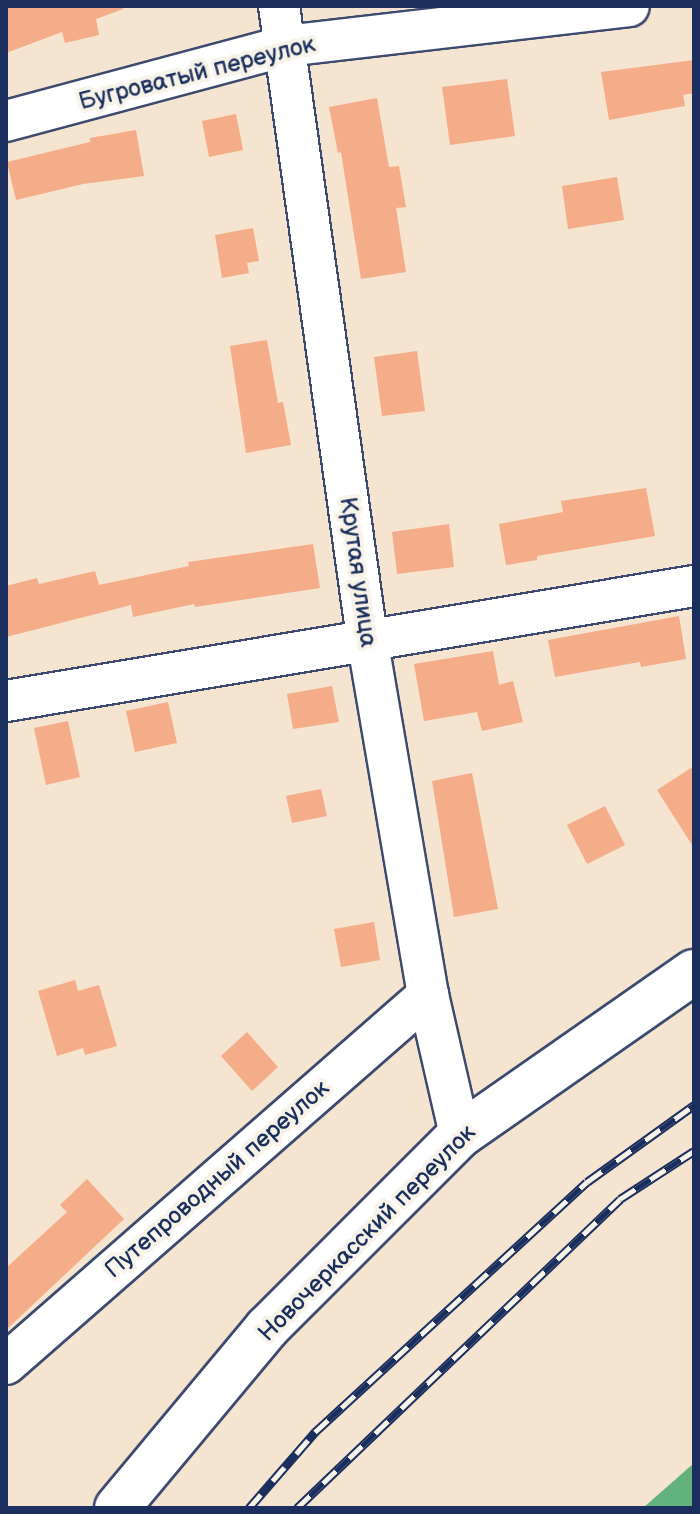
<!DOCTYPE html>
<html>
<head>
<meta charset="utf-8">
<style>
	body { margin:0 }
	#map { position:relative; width:700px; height:1514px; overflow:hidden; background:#f5e4cf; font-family:"Balsamiq Sans",sans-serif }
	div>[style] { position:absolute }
	.forest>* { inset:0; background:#63b27e }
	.building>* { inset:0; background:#f4ac89 }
	.roads { filter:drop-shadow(2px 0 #3c4a6f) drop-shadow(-2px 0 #3c4a6f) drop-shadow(0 2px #3c4a6f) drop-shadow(0 -2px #3c4a6f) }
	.minor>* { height:40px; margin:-20px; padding:0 20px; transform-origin:20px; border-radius:20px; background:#fff }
	.secondary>* { height:44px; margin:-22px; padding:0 22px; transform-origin:22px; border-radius:22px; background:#fff }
	.rail>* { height:9px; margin-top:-4.5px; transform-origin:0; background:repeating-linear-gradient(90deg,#f7f3e8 0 18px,#1b2f5e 0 36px); box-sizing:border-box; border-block:2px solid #1b2f5e }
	span { translate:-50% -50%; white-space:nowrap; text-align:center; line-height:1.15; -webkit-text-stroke:8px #f7f3e8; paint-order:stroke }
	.street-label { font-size:24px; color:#1b2f5e }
	.frame { position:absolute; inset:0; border:8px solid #1b2f5e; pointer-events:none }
</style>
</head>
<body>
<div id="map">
	<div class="forest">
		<i style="clip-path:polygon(694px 1463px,694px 1508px,643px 1508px)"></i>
	</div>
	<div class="building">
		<i style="clip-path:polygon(6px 6px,123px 6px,123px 9px,96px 19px,99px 35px,65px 43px,62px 32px,6px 53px)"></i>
		<i style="clip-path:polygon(694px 60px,694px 93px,683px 95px,685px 106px,609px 120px,601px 72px)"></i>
		<i style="clip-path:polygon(507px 79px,515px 136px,450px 145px,442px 87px)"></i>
		<i style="clip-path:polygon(377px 98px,389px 167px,399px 166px,406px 207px,396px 208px,406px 272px,361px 279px,341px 152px,338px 153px,329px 107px)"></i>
		<i style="clip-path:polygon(236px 114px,243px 150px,209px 157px,202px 121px)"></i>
		<i style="clip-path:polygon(136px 130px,144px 176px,83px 184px,16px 200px,7px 162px,90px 142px,90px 138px)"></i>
		<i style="clip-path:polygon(617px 177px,624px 220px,568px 229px,562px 186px)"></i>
		<i style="clip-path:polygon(253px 228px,259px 261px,247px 263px,249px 273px,222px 278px,215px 235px)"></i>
		<i style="clip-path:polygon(267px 340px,278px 403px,283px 402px,291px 445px,246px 453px,230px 346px)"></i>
		<i style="clip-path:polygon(417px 351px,425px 411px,382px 416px,374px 357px)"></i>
		<i style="clip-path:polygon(646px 488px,655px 536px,537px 556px,537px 560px,506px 565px,499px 524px,563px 512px,561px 501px)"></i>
		<i style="clip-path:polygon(449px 524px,454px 567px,397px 574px,392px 532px)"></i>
		<i style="clip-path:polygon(313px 544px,320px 588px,195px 607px,194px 604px,133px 617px,131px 605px,6px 637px,6px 586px,37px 578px,39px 584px,95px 571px,99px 585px,189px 566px,188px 562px)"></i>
		<i style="clip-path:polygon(679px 616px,686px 659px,641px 667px,640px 662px,555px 677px,548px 640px)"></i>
		<i style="clip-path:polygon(493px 651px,499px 685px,513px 681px,523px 722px,482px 731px,477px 712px,424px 721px,414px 664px)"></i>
		<i style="clip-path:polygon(332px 686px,339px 722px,293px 729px,287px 694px)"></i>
		<i style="clip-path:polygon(168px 702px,177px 743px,135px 752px,126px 711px)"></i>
		<i style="clip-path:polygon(68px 721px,80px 777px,46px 785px,34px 728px)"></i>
		<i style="clip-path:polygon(694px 766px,694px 848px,657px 790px)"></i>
		<i style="clip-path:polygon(472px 773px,498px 909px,454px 917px,432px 781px)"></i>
		<i style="clip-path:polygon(321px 789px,327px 816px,292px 823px,286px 796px)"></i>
		<i style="clip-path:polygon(605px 806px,625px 845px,587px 864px,567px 825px)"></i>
		<i style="clip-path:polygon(374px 922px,380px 960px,341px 967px,334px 929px)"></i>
		<i style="clip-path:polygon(75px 980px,78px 991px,99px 985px,117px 1046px,85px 1055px,83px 1048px,57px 1056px,38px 991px)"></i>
		<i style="clip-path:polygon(247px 1032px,278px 1067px,252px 1091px,221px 1056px)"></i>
		<i style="clip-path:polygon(87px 1179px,124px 1219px,6px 1330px,6px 1268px,67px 1212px,60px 1205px)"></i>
	</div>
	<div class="roads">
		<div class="minor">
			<i style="left:279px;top:6px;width:638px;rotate:82.07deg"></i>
			<i style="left:367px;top:638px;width:362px;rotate:80.3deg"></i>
			<i style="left:428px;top:995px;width:144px;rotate:77.1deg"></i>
			<i style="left:6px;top:121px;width:289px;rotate:-15deg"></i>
			<i style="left:285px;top:46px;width:346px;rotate:-6.6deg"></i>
			<i style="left:6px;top:701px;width:698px;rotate:-9.49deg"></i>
			<i style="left:6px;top:1364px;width:561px;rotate:-41.17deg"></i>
		</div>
		<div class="secondary">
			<i style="left:117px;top:1508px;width:234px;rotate:-50.2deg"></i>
			<i style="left:267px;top:1328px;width:273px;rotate:-45deg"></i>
			<i style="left:460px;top:1135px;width:285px;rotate:-34.9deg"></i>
		</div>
	</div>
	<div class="rail">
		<i style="left:249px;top:1508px;width:101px;rotate:-49deg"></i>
		<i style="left:315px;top:1432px;width:369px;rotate:-42.6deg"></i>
		<i style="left:587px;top:1182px;width:132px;rotate:-35.7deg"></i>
		<i style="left:297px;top:1508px;width:447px;rotate:-43.7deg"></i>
		<i style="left:620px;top:1199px;width:88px;rotate:-33deg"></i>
	</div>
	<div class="street-label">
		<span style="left:197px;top:73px;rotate:-14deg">Бугроватый переулок</span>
		<span style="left:358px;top:572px;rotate:82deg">Крутая улица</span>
		<span style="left:217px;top:1179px;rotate:-41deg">Путепроводный переулок</span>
		<span style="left:367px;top:1233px;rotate:-45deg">Новочеркасский переулок</span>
	</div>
	<div class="frame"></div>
</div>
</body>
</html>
